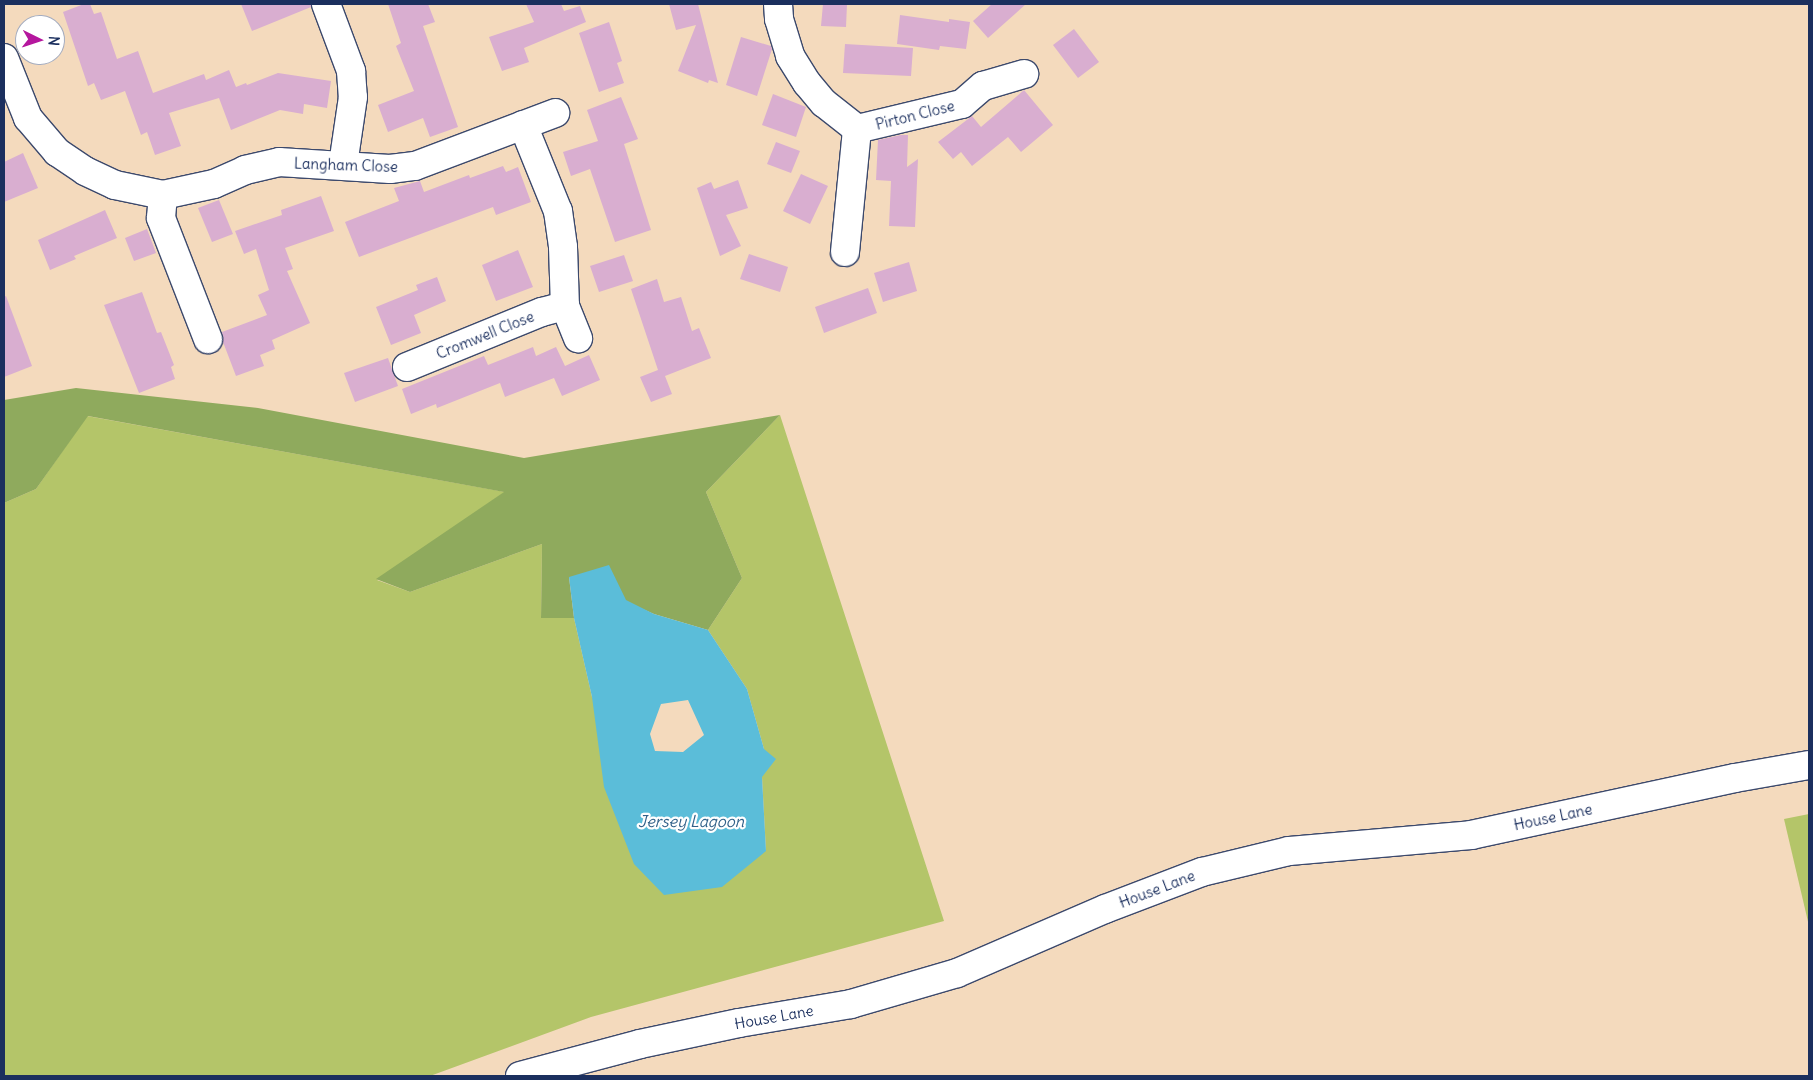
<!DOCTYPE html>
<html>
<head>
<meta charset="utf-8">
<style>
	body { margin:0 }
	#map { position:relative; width:1813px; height:1080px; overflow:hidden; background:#f4dabd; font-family:Delius,sans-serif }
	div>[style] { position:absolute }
	.green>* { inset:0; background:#b4c569 }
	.forest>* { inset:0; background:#8faa5d }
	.water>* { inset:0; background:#5bbdd9 }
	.building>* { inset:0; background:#d9aed0 }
	.roads { filter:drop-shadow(1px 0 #3c496c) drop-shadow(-1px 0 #3c496c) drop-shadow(0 1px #3c496c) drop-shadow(0 -1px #3c496c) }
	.minor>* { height:28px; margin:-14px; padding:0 14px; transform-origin:14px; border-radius:14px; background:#fff }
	span { translate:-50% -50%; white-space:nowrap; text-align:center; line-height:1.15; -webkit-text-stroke:4.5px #fff; paint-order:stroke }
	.street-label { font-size:15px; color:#1b2f5e }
	.water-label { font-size:16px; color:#316189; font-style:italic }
	.frame { position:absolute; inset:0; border:5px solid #1b2f5e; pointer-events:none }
	.north { position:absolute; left:15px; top:15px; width:50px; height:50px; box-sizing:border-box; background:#fff; border:1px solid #a4acbf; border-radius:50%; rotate:94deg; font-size:14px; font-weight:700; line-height:20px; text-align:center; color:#1b2f5e }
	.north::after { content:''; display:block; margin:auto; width:18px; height:22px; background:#b5179e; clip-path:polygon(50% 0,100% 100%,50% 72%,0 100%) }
</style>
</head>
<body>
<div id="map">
	<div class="green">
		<i style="clip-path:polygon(780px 415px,944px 921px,591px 1017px,430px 1076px,4px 1076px,4px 503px,36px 489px,87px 416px,505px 492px,377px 580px,410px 592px,542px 544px,541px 618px,574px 618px,592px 697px,766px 851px,762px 777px,764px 749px,747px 689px,708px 630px,742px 578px,706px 492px)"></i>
		<i style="clip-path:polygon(1809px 814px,1809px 926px,1784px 819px)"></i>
	</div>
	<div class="forest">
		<i style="clip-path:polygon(76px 388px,258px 408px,524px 458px,780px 415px,706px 492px,742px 578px,708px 630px,654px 614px,569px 577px,574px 618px,541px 618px,542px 544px,410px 592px,376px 579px,504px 492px,384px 470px,88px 416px,36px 489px,4px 503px,4px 400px)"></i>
	</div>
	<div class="water">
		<i style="clip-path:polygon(evenodd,609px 565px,626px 600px,654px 614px,708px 630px,747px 689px,764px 749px,776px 759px,762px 777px,766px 851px,722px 887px,664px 895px,634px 864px,604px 787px,592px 697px,574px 618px,569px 577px,609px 565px,688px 700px,704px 735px,683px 752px,655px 751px,650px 734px,661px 704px,688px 700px)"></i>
	</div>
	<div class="building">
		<i style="clip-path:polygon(84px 4px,90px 4px,94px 14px,101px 12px,117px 59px,138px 51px,153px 93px,204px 74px,206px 80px,229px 70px,236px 87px,246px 83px,247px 85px,278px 73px,331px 81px,327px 108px,304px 104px,303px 114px,280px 110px,231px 130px,219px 98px,169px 113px,181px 146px,155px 155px,147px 132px,141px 135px,125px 91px,101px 100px,94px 83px,88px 86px,63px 12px)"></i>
		<i style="clip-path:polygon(241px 4px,311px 4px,311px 7px,252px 31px)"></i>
		<i style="clip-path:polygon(388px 4px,428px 4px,435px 22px,423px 26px,458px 127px,430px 137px,423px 118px,388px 132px,378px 105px,414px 91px,396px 46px,401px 43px)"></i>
		<i style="clip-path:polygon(526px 4px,561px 4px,564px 11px,580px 6px,586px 22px,524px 48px,529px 62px,502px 71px,489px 37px,534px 22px)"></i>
		<i style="clip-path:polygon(669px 4px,698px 4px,718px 83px,709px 80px,708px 83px,678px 71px,696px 25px,676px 30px)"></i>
		<i style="clip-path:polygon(823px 4px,847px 4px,846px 27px,821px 26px)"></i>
		<i style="clip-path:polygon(992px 4px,1026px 4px,988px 38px,973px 21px)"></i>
		<i style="clip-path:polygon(900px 15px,949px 22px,949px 19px,970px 22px,966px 49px,940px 46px,939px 50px,897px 44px)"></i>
		<i style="clip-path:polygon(609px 22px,622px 61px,617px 63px,624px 83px,599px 92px,579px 33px)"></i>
		<i style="clip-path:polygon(1074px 29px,1099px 62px,1078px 78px,1053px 45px)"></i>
		<i style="clip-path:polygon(741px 37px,771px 46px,772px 49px,757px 96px,726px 85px)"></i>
		<i style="clip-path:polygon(845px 44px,913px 48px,911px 76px,843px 73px)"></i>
		<i style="clip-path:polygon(1024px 90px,1053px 125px,1021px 152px,1008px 137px,972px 166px,961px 152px,953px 159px,938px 142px,972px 116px,981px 127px)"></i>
		<i style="clip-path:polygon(773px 94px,806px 107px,796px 137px,762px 125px)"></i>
		<i style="clip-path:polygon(621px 97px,638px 139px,624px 144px,651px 230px,615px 242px,590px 169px,571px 176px,563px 152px,598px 141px,587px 110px)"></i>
		<i style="clip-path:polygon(901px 135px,908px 135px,907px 167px,918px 159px,915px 227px,889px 226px,891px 181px,876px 180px,878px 140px)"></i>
		<i style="clip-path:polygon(776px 142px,800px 151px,791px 173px,767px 164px)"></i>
		<i style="clip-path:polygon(23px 153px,38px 188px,4px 202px,4px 162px)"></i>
		<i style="clip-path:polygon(503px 166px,506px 172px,518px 167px,531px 202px,496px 215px,493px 207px,359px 257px,345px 222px,399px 201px,394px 188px,420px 181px,424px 192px,469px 175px,470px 178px)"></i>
		<i style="clip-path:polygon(801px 174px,828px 186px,810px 224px,783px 211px)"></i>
		<i style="clip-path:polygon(738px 180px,748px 208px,726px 215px,741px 246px,720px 256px,697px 188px,711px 182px,714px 189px)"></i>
		<i style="clip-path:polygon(321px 196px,334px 231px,285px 248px,293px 269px,287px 271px,310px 323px,272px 340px,275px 349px,260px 355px,264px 366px,236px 376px,223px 342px,222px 332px,267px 315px,258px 295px,269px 290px,256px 249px,244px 254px,235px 231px,282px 215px,281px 210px)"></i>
		<i style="clip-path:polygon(219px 200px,233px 234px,212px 242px,198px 208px)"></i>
		<i style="clip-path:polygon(105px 210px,117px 238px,74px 256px,76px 259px,50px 270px,38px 240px)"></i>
		<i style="clip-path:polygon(147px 229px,156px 253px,134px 261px,125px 238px)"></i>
		<i style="clip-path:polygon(518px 250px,533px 287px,496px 301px,482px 265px)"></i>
		<i style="clip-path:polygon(749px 254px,788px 267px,780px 292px,740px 279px)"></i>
		<i style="clip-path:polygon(624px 255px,633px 281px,599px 292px,590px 266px)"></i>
		<i style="clip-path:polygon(909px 262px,917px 291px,883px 302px,874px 273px)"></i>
		<i style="clip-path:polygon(437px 277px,446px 301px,414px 315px,421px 333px,391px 345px,376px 307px,418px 290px,416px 285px)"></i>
		<i style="clip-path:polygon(657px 279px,664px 302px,681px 297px,692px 331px,699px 328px,711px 358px,665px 376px,672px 394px,651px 402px,640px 377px,658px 370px,631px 289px)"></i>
		<i style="clip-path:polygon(868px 288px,877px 313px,824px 333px,815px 307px)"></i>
		<i style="clip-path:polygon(142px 292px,157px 333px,161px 332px,174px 365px,171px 367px,175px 379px,139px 393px,104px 305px)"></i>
		<i style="clip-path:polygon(6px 296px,32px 366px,4px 377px,4px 297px)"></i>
		<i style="clip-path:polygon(533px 347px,536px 356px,556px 347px,565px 366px,589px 355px,600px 380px,562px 396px,554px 378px,505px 397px,500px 383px,437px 408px,436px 404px,411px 414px,402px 389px,484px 356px,488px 365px)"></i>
		<i style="clip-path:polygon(388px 358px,398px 386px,355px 402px,344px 373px)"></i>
	</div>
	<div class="roads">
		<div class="minor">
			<i style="left:326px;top:4px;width:72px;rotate:69.5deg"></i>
			<i style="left:351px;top:71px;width:26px;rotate:86deg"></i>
			<i style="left:353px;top:97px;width:69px;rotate:98.4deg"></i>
			<i style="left:778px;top:4px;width:15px;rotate:86deg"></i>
			<i style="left:779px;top:19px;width:39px;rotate:73deg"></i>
			<i style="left:790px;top:56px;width:32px;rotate:58deg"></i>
			<i style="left:807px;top:83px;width:26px;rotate:50deg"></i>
			<i style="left:824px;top:103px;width:42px;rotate:38.2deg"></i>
			<i style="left:857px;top:129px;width:108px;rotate:-13.4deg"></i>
			<i style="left:962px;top:104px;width:28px;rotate:-41deg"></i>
			<i style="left:983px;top:86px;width:43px;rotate:-16.3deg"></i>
			<i style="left:4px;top:58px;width:65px;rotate:68.2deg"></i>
			<i style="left:28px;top:118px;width:45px;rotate:49.5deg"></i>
			<i style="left:57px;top:152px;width:34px;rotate:34deg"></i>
			<i style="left:85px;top:171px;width:33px;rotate:25deg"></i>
			<i style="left:115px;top:185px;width:49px;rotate:11.8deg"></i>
			<i style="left:163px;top:195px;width:52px;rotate:-12.2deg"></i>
			<i style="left:214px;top:184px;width:34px;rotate:-24deg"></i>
			<i style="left:245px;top:170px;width:35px;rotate:-13deg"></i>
			<i style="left:279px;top:162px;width:111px;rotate:3.6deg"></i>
			<i style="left:390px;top:169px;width:25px;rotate:-7deg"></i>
			<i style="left:415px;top:166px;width:150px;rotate:-20.7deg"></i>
			<i style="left:523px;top:125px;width:93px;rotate:67.9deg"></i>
			<i style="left:558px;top:211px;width:36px;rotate:82deg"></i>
			<i style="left:563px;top:247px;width:59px;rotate:88.1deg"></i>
			<i style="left:565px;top:306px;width:35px;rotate:68deg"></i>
			<i style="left:163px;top:195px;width:23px;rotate:95deg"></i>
			<i style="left:161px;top:218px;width:130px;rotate:68.8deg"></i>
			<i style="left:845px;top:252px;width:124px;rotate:-84.4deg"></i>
			<i style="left:407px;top:367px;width:146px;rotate:-22.2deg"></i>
			<i style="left:542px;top:312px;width:24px;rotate:-15deg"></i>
			<i style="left:520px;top:1076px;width:124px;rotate:-14.9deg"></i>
			<i style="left:640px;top:1044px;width:101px;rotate:-12deg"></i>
			<i style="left:739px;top:1023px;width:114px;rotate:-9.6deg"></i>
			<i style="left:851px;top:1004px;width:110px;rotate:-16.3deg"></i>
			<i style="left:957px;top:973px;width:161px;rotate:-23.4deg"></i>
			<i style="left:1105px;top:909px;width:104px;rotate:-20.9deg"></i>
			<i style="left:1202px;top:872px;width:89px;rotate:-13.6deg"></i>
			<i style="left:1289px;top:851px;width:183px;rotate:-5deg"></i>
			<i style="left:1471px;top:835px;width:270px;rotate:-12.2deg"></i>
			<i style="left:1735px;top:778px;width:75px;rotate:-10deg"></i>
		</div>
	</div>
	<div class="street-label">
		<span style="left:915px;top:115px;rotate:-14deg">Pirton Close</span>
		<span style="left:346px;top:165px;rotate:2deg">Langham Close</span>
		<span style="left:485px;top:335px;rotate:-22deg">Cromwell Close</span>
		<span style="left:1553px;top:817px;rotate:-12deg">House Lane</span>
		<span style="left:1157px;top:889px;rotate:-21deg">House Lane</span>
		<span style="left:774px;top:1017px;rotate:-10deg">House Lane</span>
	</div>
	<div class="water-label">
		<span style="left:691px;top:821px">Jersey Lagoon</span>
	</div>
	<div class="frame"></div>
	<div class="north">N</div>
</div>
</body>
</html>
